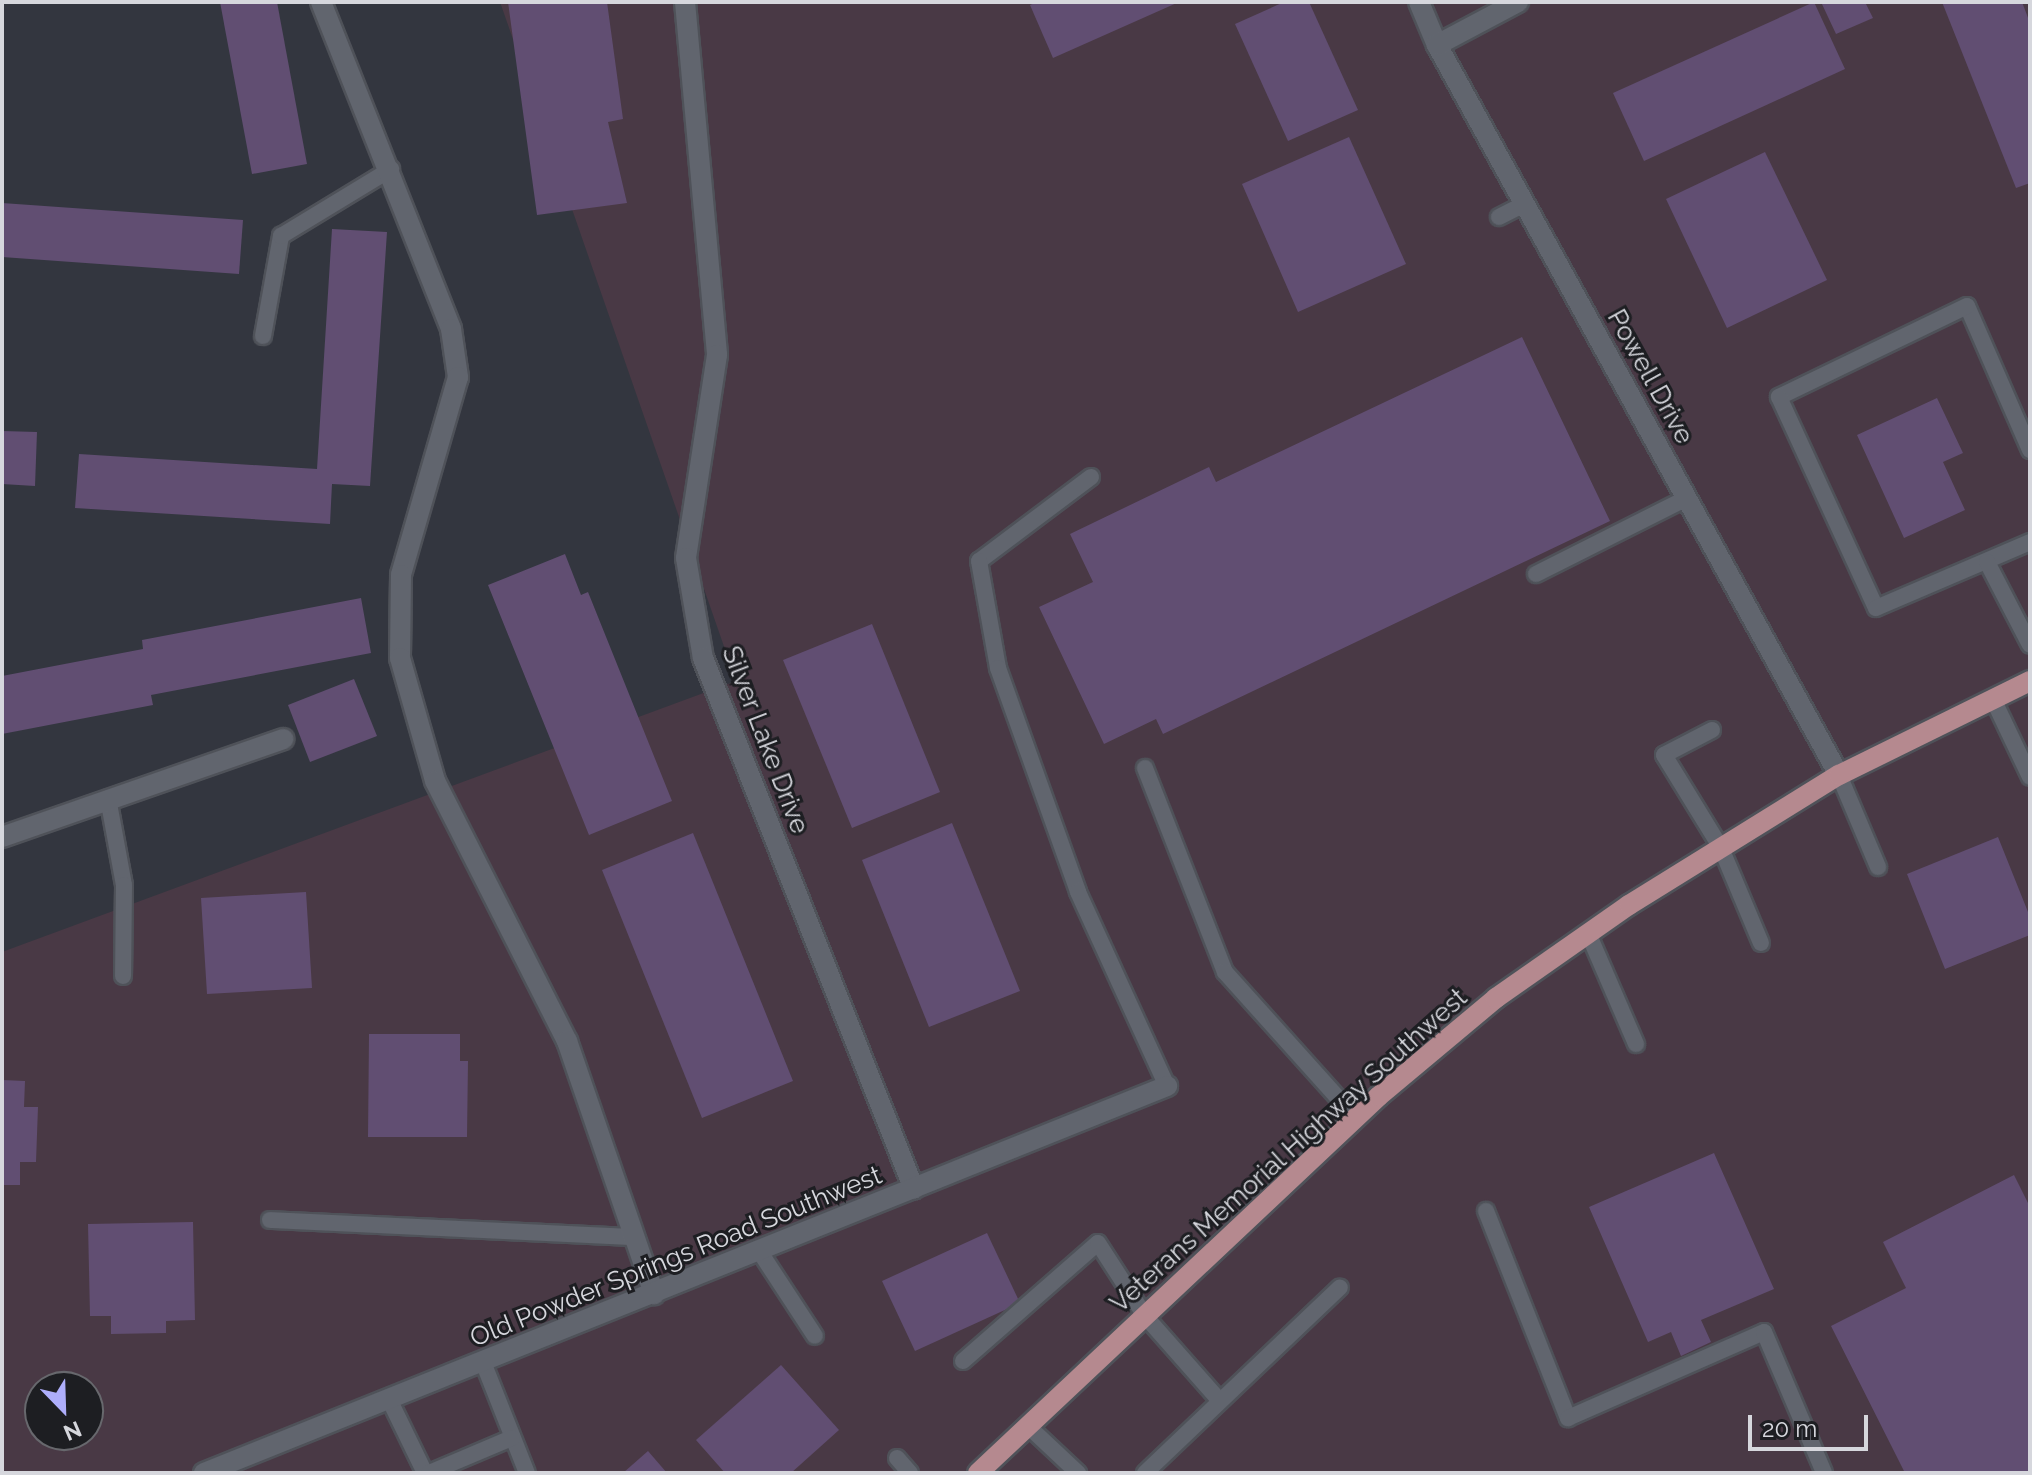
<!DOCTYPE html>
<html>
<head>
<meta charset="utf-8">
<style>
	body { margin:0 }
	#map { position:relative; width:2032px; height:1475px; overflow:hidden; background:#33363f; font-family:Raleway,sans-serif }
	div>[style] { position:absolute }
	.commercial>* { inset:0; background:#493945 }
	.building>* { inset:0; background:#614e72 }
	.roads { filter:drop-shadow(2px 0 #4f5259) drop-shadow(-2px 0 #4f5259) drop-shadow(0 2px #4f5259) drop-shadow(0 -2px #4f5259) }
	.service>* { height:16px; margin:-8px; padding:0 8px; transform-origin:8px; border-radius:8px; background:#61656e }
	.minor>* { height:20px; margin:-10px; padding:0 10px; transform-origin:10px; border-radius:10px; background:#61656e }
	.tertiary>* { height:20px; margin:-10px; padding:0 10px; transform-origin:10px; border-radius:10px; background:#61656e }
	.primary>* { height:20px; margin:-10px; padding:0 10px; transform-origin:10px; border-radius:10px; background:#b5898f }
	span { translate:-50% -50%; white-space:nowrap; text-align:center; line-height:1.15; -webkit-text-stroke:6px #1d1e22; paint-order:stroke }
	.street-label { font-size:26px; color:#d6d7dd }
	.frame { position:absolute; inset:0; border:4px solid #d6d7dd; pointer-events:none }
	.north { position:absolute; left:24px; top:1371px; width:80px; height:80px; box-sizing:border-box; background:#1d1e22; border:2px solid #67686d; border-radius:50%; rotate:157deg; font-size:22px; font-weight:700; line-height:32px; text-align:center; color:#d6d7dd }
	.north::after { content:''; display:block; margin:auto; width:28px; height:36px; background:#aeaefb; clip-path:polygon(50% 0,100% 100%,50% 72%,0 100%) }
	.scale { position:absolute; left:1748px; top:1415px; width:120px; height:36px; box-sizing:border-box; border:4px solid #d6d7dd; border-top:0; padding-left:10px; font-size:24px; line-height:28px; white-space:nowrap; color:#d6d7dd; -webkit-text-stroke:6px #1d1e22; paint-order:stroke }
</style>
</head>
<body>
<div id="map">
	<div class="commercial">
		<i style="clip-path:polygon(evenodd,500px 2px,2030px 2px,2030px 1473px,2px 1473px,2px 952px,736px 681px,500px 2px,40px 1387px,88px 1387px,88px 1435px,40px 1435px,40px 1387px)"></i>
	</div>
	<div class="building">
		<i style="clip-path:polygon(220px 2px,277px 2px,307px 164px,252px 174px)"></i>
		<i style="clip-path:polygon(508px 2px,607px 2px,623px 119px,608px 122px,627px 203px,537px 215px)"></i>
		<i style="clip-path:polygon(1037px 2px,1179px 2px,1053px 58px,1030px 5px)"></i>
		<i style="clip-path:polygon(1284px 2px,1309px 2px,1358px 110px,1288px 141px,1235px 24px)"></i>
		<i style="clip-path:polygon(1814px 2px,1845px 69px,1644px 161px,1613px 93px)"></i>
		<i style="clip-path:polygon(1821px 2px,1865px 2px,1873px 18px,1836px 34px)"></i>
		<i style="clip-path:polygon(1942px 2px,2022px 2px,2030px 23px,2030px 183px,2016px 188px)"></i>
		<i style="clip-path:polygon(1349px 137px,1406px 264px,1298px 312px,1242px 184px)"></i>
		<i style="clip-path:polygon(1765px 152px,1827px 280px,1727px 328px,1666px 199px)"></i>
		<i style="clip-path:polygon(2px 203px,243px 220px,239px 274px,2px 257px)"></i>
		<i style="clip-path:polygon(332px 229px,387px 232px,370px 486px,332px 484px,330px 524px,75px 508px,79px 454px,317px 469px)"></i>
		<i style="clip-path:polygon(1522px 337px,1610px 521px,1163px 734px,1156px 719px,1104px 744px,1039px 607px,1093px 582px,1070px 534px,1209px 467px,1216px 482px)"></i>
		<i style="clip-path:polygon(1937px 398px,1963px 453px,1943px 462px,1965px 510px,1904px 538px,1857px 435px)"></i>
		<i style="clip-path:polygon(2px 431px,37px 432px,35px 486px,2px 484px)"></i>
		<i style="clip-path:polygon(565px 554px,581px 595px,588px 592px,672px 801px,589px 835px,488px 585px)"></i>
		<i style="clip-path:polygon(361px 598px,371px 653px,151px 695px,153px 705px,2px 734px,2px 676px,143px 649px,142px 640px)"></i>
		<i style="clip-path:polygon(872px 624px,940px 792px,852px 828px,783px 660px)"></i>
		<i style="clip-path:polygon(354px 679px,377px 736px,310px 762px,288px 705px)"></i>
		<i style="clip-path:polygon(952px 823px,1020px 991px,929px 1027px,862px 860px)"></i>
		<i style="clip-path:polygon(693px 833px,793px 1081px,702px 1118px,602px 870px)"></i>
		<i style="clip-path:polygon(1998px 837px,2030px 917px,2030px 935px,1945px 969px,1907px 874px)"></i>
		<i style="clip-path:polygon(306px 892px,312px 988px,207px 994px,201px 898px)"></i>
		<i style="clip-path:polygon(369px 1034px,460px 1034px,460px 1061px,468px 1061px,467px 1137px,368px 1137px)"></i>
		<i style="clip-path:polygon(2px 1080px,25px 1081px,24px 1107px,38px 1107px,36px 1162px,20px 1162px,20px 1185px,2px 1185px)"></i>
		<i style="clip-path:polygon(1714px 1153px,1774px 1289px,1701px 1320px,1711px 1342px,1681px 1356px,1671px 1332px,1648px 1342px,1589px 1207px)"></i>
		<i style="clip-path:polygon(2014px 1175px,2030px 1207px,2030px 1473px,1905px 1473px,1831px 1326px,1906px 1288px,1883px 1242px)"></i>
		<i style="clip-path:polygon(193px 1222px,195px 1320px,166px 1321px,166px 1333px,111px 1334px,111px 1316px,90px 1316px,88px 1224px)"></i>
		<i style="clip-path:polygon(987px 1233px,1020px 1303px,915px 1351px,882px 1281px)"></i>
		<i style="clip-path:polygon(781px 1365px,839px 1430px,791px 1473px,725px 1473px,696px 1440px)"></i>
		<i style="clip-path:polygon(648px 1451px,667px 1473px,623px 1473px)"></i>
	</div>
	<div class="roads">
		<div class="service">
			<i style="left:1499px;top:217px;width:29px;rotate:-27deg"></i>
			<i style="left:263px;top:336px;width:102px;rotate:-79.8deg"></i>
			<i style="left:281px;top:236px;width:129px;rotate:-31.3deg"></i>
			<i style="left:2030px;top:450px;width:157px;rotate:-113.6deg"></i>
			<i style="left:1967px;top:306px;width:209px;rotate:154.2deg"></i>
			<i style="left:1779px;top:397px;width:232px;rotate:65.3deg"></i>
			<i style="left:1876px;top:608px;width:168px;rotate:-23.2deg"></i>
			<i style="left:1091px;top:477px;width:140px;rotate:143.1deg"></i>
			<i style="left:979px;top:561px;width:109px;rotate:79.9deg"></i>
			<i style="left:998px;top:668px;width:238px;rotate:70.3deg"></i>
			<i style="left:1078px;top:892px;width:213px;rotate:65.4deg"></i>
			<i style="left:1987px;top:562px;width:93px;rotate:62.6deg"></i>
			<i style="left:1536px;top:574px;width:169px;rotate:-26.7deg"></i>
			<i style="left:1993px;top:699px;width:86px;rotate:64.6deg"></i>
			<i style="left:1712px;top:730px;width:54px;rotate:152.5deg"></i>
			<i style="left:1664px;top:755px;width:109px;rotate:58.5deg"></i>
			<i style="left:1721px;top:848px;width:103px;rotate:67.2deg"></i>
			<i style="left:1145px;top:768px;width:219px;rotate:68.6deg"></i>
			<i style="left:1225px;top:972px;width:196px;rotate:48.1deg"></i>
			<i style="left:1839px;top:775px;width:100px;rotate:67deg"></i>
			<i style="left:108px;top:798px;width:88px;rotate:79.6deg"></i>
			<i style="left:124px;top:885px;width:91px;rotate:90.6deg"></i>
			<i style="left:1588px;top:933px;width:121px;rotate:66.6deg"></i>
			<i style="left:1486px;top:1211px;width:223px;rotate:68.4deg"></i>
			<i style="left:1568px;top:1418px;width:214px;rotate:-23.7deg"></i>
			<i style="left:1764px;top:1332px;width:153px;rotate:66.9deg"></i>
			<i style="left:270px;top:1220px;width:364px;rotate:2.7deg"></i>
			<i style="left:760px;top:1252px;width:100px;rotate:56.8deg"></i>
			<i style="left:963px;top:1361px;width:179px;rotate:-41.2deg"></i>
			<i style="left:1098px;top:1243px;width:87px;rotate:57.2deg"></i>
			<i style="left:1145px;top:1316px;width:113px;rotate:48.6deg"></i>
			<i style="left:483px;top:1362px;width:119px;rotate:68.4deg"></i>
			<i style="left:389px;top:1399px;width:82px;rotate:64.1deg"></i>
			<i style="left:1028px;top:1426px;width:69px;rotate:43.2deg"></i>
			<i style="left:897px;top:1458px;width:20px;rotate:49deg"></i>
			<i style="left:429px;top:1473px;width:90px;rotate:-22.9deg"></i>
			<i style="left:1145px;top:1473px;width:269px;rotate:-43.6deg"></i>
		</div>
		<div class="minor">
			<i style="left:321px;top:2px;width:352px;rotate:68.3deg"></i>
			<i style="left:451px;top:329px;width:49px;rotate:81.7deg"></i>
			<i style="left:458px;top:377px;width:206px;rotate:106.1deg"></i>
			<i style="left:401px;top:575px;width:83px;rotate:90.7deg"></i>
			<i style="left:400px;top:658px;width:128px;rotate:74.1deg"></i>
			<i style="left:435px;top:781px;width:292px;rotate:63.1deg"></i>
			<i style="left:567px;top:1041px;width:268px;rotate:71deg"></i>
			<i style="left:685px;top:2px;width:354px;rotate:84.8deg"></i>
			<i style="left:717px;top:355px;width:205px;rotate:98.7deg"></i>
			<i style="left:686px;top:558px;width:101px;rotate:80.4deg"></i>
			<i style="left:703px;top:658px;width:571px;rotate:68.33deg"></i>
			<i style="left:1419px;top:2px;width:47px;rotate:67.3deg"></i>
			<i style="left:1437px;top:45px;width:833px;rotate:61.16deg"></i>
			<i style="left:1437px;top:45px;width:92px;rotate:-28deg"></i>
			<i style="left:2px;top:837px;width:298px;rotate:-19.2deg"></i>
		</div>
		<div class="tertiary">
			<i style="left:204px;top:1473px;width:1038px;rotate:-21.89deg"></i>
		</div>
		<div class="primary">
			<i style="left:978px;top:1473px;width:550px;rotate:-43.23deg"></i>
			<i style="left:1379px;top:1096px;width:153px;rotate:-39.9deg"></i>
			<i style="left:1496px;top:998px;width:162px;rotate:-35deg"></i>
			<i style="left:1629px;top:905px;width:247px;rotate:-31.8deg"></i>
			<i style="left:1839px;top:775px;width:213px;rotate:-26.2deg"></i>
		</div>
	</div>
	<div class="street-label">
		<span style="left:1650px;top:377px;rotate:61deg">Powell Drive</span>
		<span style="left:765px;top:740px;rotate:69deg">Silver Lake Drive</span>
		<span style="left:1289px;top:1151px;rotate:-42deg">Veterans Memorial Highway Southwest</span>
		<span style="left:676px;top:1257px;rotate:-22deg">Old Powder Springs Road Southwest</span>
	</div>
	<div class="frame"></div>
	<div class="north">N</div>
	<div class="scale">20 m</div>
</div>
</body>
</html>
